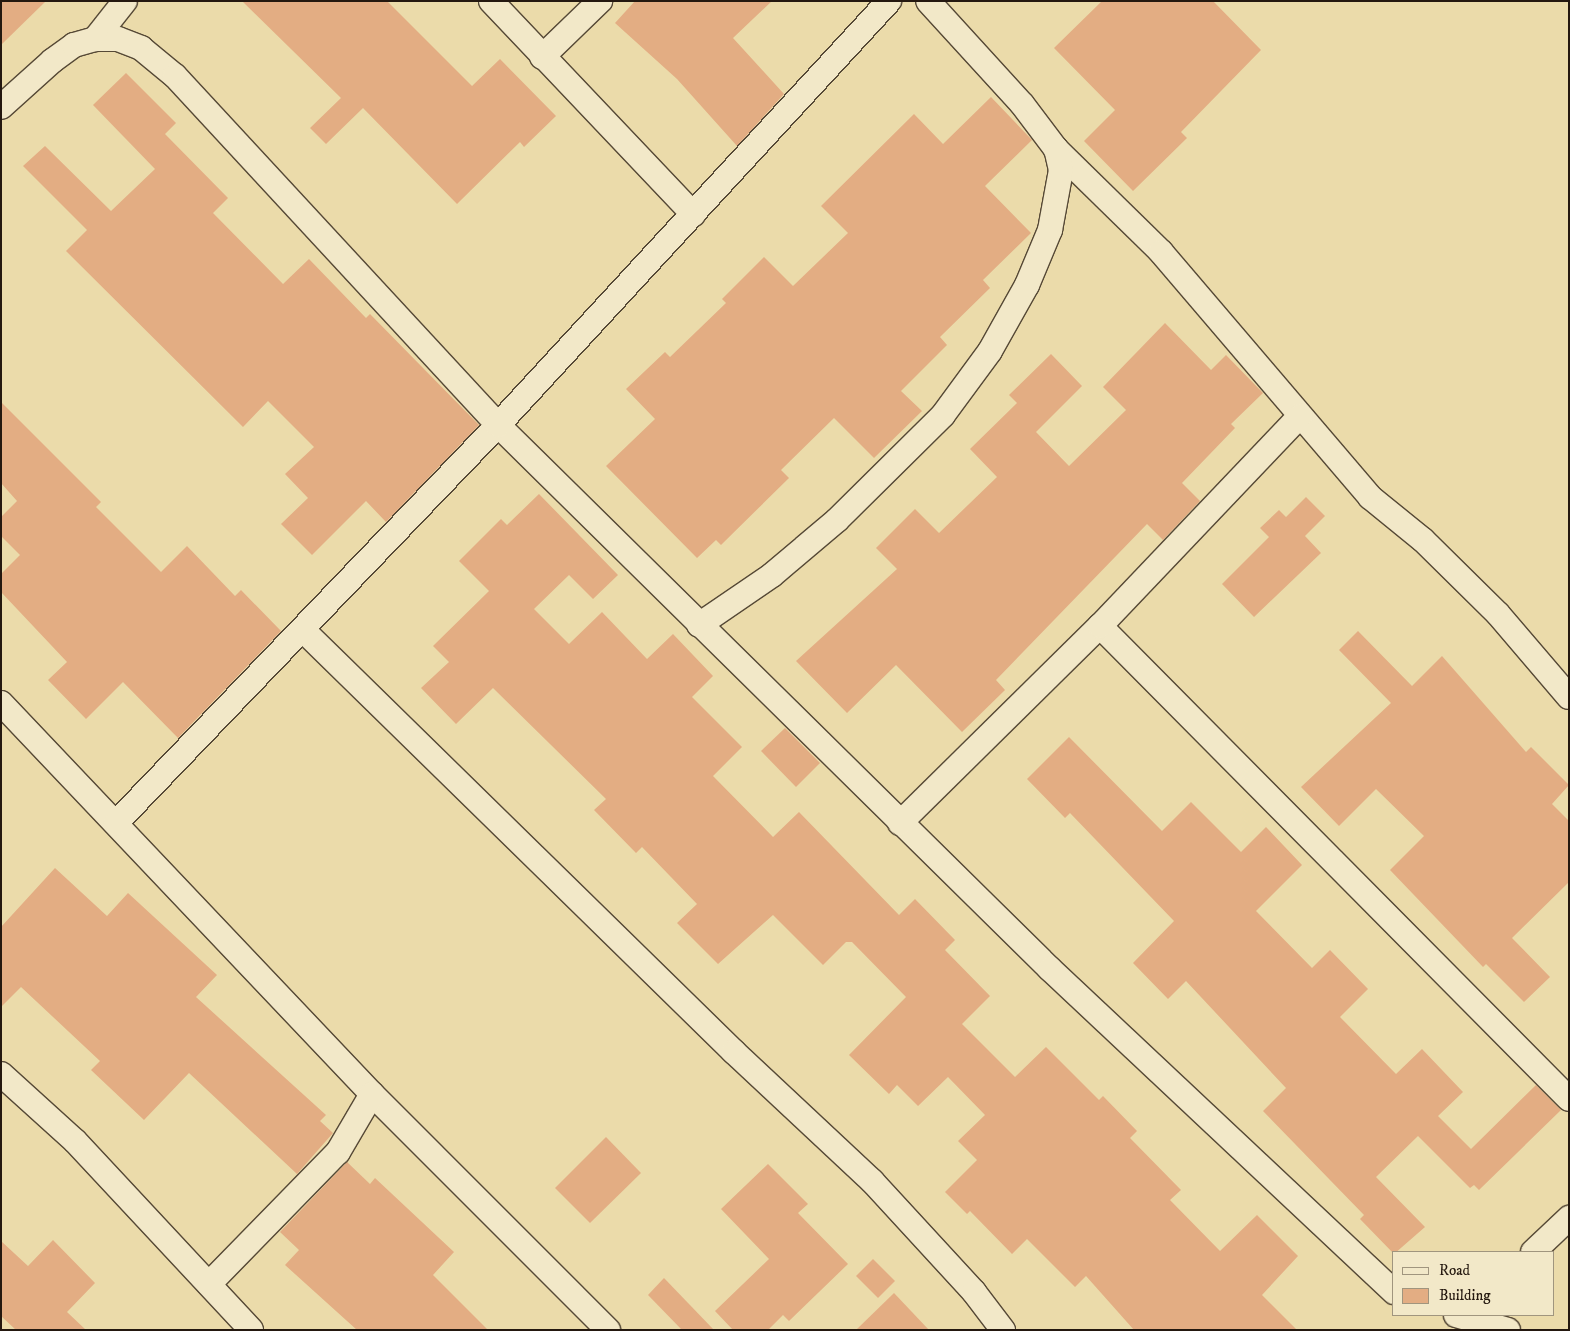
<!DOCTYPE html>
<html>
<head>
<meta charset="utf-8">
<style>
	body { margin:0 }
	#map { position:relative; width:1570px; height:1331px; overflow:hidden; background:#ebdbaa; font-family:"IM FELL DW Pica",serif }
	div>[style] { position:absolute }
	.building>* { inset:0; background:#e3ad83 }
	.roads { filter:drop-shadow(1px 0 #564936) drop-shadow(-1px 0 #564936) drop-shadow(0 1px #564936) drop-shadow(0 -1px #564936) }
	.street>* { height:24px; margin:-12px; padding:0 12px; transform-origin:12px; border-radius:12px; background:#f2e8c8 }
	span { translate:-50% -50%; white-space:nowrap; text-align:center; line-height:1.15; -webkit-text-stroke:4.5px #f2e8c8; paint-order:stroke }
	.frame { position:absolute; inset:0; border:2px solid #24180f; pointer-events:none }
	.legend { position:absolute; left:1392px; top:1251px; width:162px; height:65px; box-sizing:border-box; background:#f2e8c8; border:1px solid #a0957e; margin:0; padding:6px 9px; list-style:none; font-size:15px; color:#24180f }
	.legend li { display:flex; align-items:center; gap:10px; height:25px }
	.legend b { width:25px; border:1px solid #a0957e }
</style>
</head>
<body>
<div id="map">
	<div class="building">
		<i style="clip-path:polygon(1px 1px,46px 1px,1px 45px)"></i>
		<i style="clip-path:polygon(242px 1px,387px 1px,472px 86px,500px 59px,556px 116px,524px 147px,520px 142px,457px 204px,363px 108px,326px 144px,310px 128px,341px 98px)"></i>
		<i style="clip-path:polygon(635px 1px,772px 1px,733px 38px,784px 94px,737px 146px,677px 79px,615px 23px)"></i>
		<i style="clip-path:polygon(1102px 1px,1213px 1px,1261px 50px,1181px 132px,1187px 138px,1133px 191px,1084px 141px,1115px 110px,1054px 48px)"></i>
		<i style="clip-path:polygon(126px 73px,176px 123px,165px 134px,228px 198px,213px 213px,283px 284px,309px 259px,366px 318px,370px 314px,479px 425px,386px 522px,366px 501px,312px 555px,281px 524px,308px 498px,285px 474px,314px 447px,268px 401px,243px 427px,66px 251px,87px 230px,23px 166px,45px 146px,111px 211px,155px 169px,93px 105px)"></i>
		<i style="clip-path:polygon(991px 97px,1032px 140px,985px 186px,1031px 233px,983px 280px,990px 288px,940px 337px,947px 345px,901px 391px,922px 411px,874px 458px,834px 418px,781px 470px,789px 478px,721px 545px,716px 540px,697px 558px,606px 466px,655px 419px,626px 389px,665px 352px,670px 357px,726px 303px,722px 299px,764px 257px,793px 286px,848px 233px,821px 206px,914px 114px,943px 144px)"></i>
		<i style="clip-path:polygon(1165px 323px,1211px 370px,1226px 355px,1263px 393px,1231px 424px,1235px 428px,1182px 483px,1200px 501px,1163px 540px,1147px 524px,996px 680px,1005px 690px,962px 732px,896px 665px,847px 713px,796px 661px,897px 569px,876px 548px,915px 509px,939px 533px,997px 477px,970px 449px,1017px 403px,1009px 395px,1051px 354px,1082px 386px,1036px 432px,1069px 466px,1126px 410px,1103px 387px)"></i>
		<i style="clip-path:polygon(1px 402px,101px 502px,96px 507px,161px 572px,187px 546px,235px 596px,241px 590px,281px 631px,178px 738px,123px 682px,86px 719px,48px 680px,67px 662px,1px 592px,1px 574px,20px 555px,1px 536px,1px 517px,17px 501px,1px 483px)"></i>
		<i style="clip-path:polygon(539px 494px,618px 575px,593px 599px,569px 575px,534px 609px,569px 644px,602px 612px,647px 659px,673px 634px,713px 676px,692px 697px,742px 747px,713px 776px,773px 837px,799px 812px,899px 915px,915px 899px,955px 940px,945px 950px,990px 996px,962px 1024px,1015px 1077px,1046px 1047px,1099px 1100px,1103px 1096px,1137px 1131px,1130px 1138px,1181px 1190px,1170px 1200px,1220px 1251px,1257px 1215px,1298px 1256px,1262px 1295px,1297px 1330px,1134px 1330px,1086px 1276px,1075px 1287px,1027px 1239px,1012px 1254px,970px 1211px,967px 1214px,945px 1192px,977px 1160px,958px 1141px,985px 1115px,948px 1077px,918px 1106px,897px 1085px,889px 1094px,849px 1055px,906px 997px,852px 942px,846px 942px,823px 965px,773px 915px,718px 964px,677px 923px,697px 904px,642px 847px,636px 853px,594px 810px,606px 799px,493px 688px,456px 724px,421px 688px,449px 662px,433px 646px,489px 591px,459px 561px,501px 519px,507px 525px)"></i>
		<i style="clip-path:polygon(1306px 497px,1325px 516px,1305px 536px,1321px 553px,1254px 617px,1222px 584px,1269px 537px,1260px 528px,1279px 510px,1286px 517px)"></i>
		<i style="clip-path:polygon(1358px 631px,1412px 686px,1442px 656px,1526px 752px,1531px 747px,1569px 785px,1552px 804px,1569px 821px,1569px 882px,1512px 938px,1550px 977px,1524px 1002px,1486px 964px,1483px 967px,1390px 870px,1424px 836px,1376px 789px,1339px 826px,1301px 787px,1391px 703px,1339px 650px)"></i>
		<i style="clip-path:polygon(785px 728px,820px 763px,796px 787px,761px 751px)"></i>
		<i style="clip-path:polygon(1069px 737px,1162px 831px,1191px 802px,1241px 852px,1266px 827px,1302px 865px,1256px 911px,1312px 968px,1330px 950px,1368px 989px,1340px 1017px,1396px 1074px,1422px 1049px,1463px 1092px,1438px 1116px,1471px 1149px,1536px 1085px,1561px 1110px,1479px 1190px,1474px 1185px,1470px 1188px,1418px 1136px,1376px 1177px,1425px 1227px,1394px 1254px,1360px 1219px,1364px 1215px,1263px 1111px,1286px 1088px,1186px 981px,1168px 999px,1133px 963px,1174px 921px,1070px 813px,1065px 818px,1027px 779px)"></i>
		<i style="clip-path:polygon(55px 868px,107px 916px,128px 893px,217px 975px,196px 997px,326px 1115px,320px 1121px,333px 1133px,297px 1174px,189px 1073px,144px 1120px,91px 1070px,100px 1061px,21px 987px,1px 1007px,1px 927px)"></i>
		<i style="clip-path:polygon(606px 1137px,641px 1173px,590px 1223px,555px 1188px)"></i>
		<i style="clip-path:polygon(347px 1162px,370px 1184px,375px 1178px,454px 1252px,433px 1275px,488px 1330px,357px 1330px,285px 1265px,299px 1250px,280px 1232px)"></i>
		<i style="clip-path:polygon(768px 1164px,808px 1204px,798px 1213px,848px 1264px,789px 1321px,783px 1315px,768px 1330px,733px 1330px,715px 1311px,769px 1259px,721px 1209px)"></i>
		<i style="clip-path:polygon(53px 1240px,95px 1283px,67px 1312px,86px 1330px,16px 1330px,1px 1316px,1px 1241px,28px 1266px)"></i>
		<i style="clip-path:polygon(873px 1259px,895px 1281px,878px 1298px,856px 1276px)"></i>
		<i style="clip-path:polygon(664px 1278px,714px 1330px,682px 1330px,648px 1295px)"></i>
		<i style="clip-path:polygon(894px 1293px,929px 1330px,856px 1330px)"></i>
	</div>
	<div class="roads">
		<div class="street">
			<i style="left:491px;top:1px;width:294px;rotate:46.5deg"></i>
			<i style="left:95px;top:39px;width:48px;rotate:-51.7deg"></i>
			<i style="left:542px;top:57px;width:81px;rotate:-44deg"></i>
			<i style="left:1px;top:107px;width:69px;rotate:-42deg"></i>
			<i style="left:52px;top:61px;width:27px;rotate:-36deg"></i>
			<i style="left:74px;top:45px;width:22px;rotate:-16deg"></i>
			<i style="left:95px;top:39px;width:23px"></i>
			<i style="left:118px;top:39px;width:25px;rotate:21deg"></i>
			<i style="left:141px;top:48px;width:44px;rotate:39.5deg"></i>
			<i style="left:175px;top:76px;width:476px;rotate:47.2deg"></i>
			<i style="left:498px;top:425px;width:775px;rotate:44.58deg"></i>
			<i style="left:1050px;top:969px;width:472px;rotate:43.2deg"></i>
			<i style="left:1056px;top:149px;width:147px;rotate:44.4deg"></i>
			<i style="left:1161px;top:252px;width:322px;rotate:49.5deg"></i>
			<i style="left:1370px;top:497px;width:68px;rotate:39.1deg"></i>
			<i style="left:1423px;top:540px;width:105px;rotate:44.6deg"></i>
			<i style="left:1498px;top:614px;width:109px;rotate:49.5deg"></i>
			<i style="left:699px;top:625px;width:88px;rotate:-34.4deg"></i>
			<i style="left:772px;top:575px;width:85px;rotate:-40.2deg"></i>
			<i style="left:837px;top:520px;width:149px;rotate:-44.7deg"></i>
			<i style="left:943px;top:415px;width:79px;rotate:-53.7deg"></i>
			<i style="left:990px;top:351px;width:76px;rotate:-60.7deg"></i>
			<i style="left:1027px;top:285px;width:60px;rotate:-67.3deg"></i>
			<i style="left:1050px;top:230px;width:61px;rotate:-79.6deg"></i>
			<i style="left:1061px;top:170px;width:22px;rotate:-103deg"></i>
			<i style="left:1056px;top:149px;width:56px;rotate:-127.1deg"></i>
			<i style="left:1022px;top:104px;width:139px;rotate:-132.4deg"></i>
			<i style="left:1100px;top:626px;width:666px;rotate:45.24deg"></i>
			<i style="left:304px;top:631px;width:602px;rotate:44.39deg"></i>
			<i style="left:734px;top:1052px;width:189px;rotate:43.1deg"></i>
			<i style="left:872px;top:1181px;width:151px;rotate:47.4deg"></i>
			<i style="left:974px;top:1292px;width:48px;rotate:52.7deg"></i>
			<i style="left:1px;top:703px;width:539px;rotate:46.5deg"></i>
			<i style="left:372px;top:1094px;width:334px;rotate:45deg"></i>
			<i style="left:116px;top:823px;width:552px;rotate:-46.18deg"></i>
			<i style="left:498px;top:425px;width:577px;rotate:-47.32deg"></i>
			<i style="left:900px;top:823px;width:281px;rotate:-44.6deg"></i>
			<i style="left:1100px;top:626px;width:290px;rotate:-46.4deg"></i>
			<i style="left:1px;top:1074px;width:100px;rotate:42.2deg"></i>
			<i style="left:75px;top:1141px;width:258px;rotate:47deg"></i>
			<i style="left:1533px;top:1252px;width:50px;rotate:-43.4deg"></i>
			<i style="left:209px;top:1284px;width:185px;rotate:-45.7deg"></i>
			<i style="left:338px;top:1152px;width:67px;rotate:-59.6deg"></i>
			<i style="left:1456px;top:1315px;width:54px;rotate:16.1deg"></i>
		</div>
	</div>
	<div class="frame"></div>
	<ul class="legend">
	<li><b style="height:6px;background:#f2e8c8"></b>Road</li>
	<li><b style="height:14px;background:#e3ad83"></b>Building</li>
	</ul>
</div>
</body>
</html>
